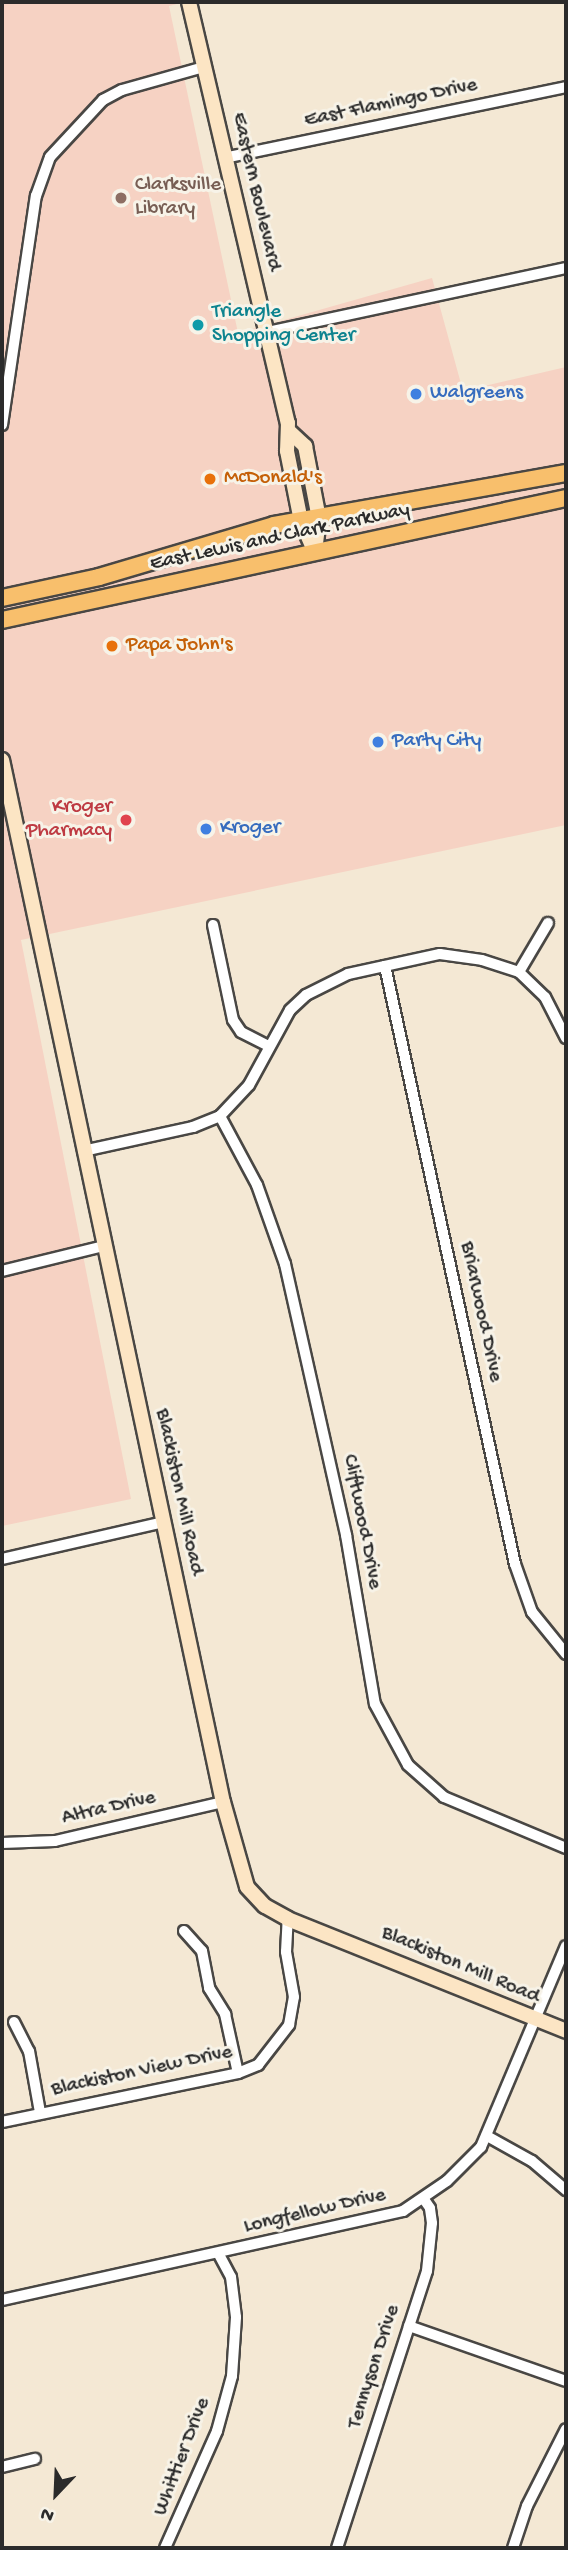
<!DOCTYPE html>
<html>
<head>
<meta charset="utf-8">
<style>
	body { margin:0 }
	#map { position:relative; width:568px; height:2550px; overflow:hidden; background:#f4e8d4; font-family:"Gochi Hand",sans-serif }
	div>[style] { position:absolute }
	.built>* { inset:0; background:#f6d2c3 }
	.roads { filter:drop-shadow(2px 0 #494744) drop-shadow(-2px 0 #494744) drop-shadow(0 2px #494744) drop-shadow(0 -2px #494744) }
	.minor>* { height:10px; margin:-5px; padding:0 5px; transform-origin:5px; border-radius:5px; background:#fff }
	.secondary>* { height:14px; margin:-7px; padding:0 7px; transform-origin:7px; border-radius:7px; background:#fce5c4 }
	.primary>* { height:16px; margin:-8px; padding:0 8px; transform-origin:8px; border-radius:8px; background:#f8bf6c }
	.dots>* { width:19px; height:19px; translate:-50% -50%; box-sizing:border-box; border:4px solid #f7f3e8; border-radius:50% }
	span { translate:-50% -50%; white-space:nowrap; text-align:center; line-height:1.15; -webkit-text-stroke:6px #f7f3e8; paint-order:stroke }
	.street-label { font-size:21px; color:#2b2b2b }
	.education-label { font-size:21px; color:#785e54 }
	.left { translate:0 -50%; text-align:left }
	.culture-label { font-size:21px; color:#0d838f }
	.shop-label { font-size:21px; color:#366cbe }
	.food-label { font-size:21px; color:#c56008 }
	.health-label { font-size:21px; color:#be3a42 }
	.right { translate:-100% -50%; text-align:right }
	.frame { position:absolute; inset:0; border:4px solid #2b2b2b; pointer-events:none }
	.north { position:absolute; left:21px; top:2459px; width:70px; height:70px; -webkit-text-stroke:5px #f7f3e8; paint-order:stroke; rotate:203deg; font-size:19px; font-weight:700; line-height:28px; text-align:center; color:#2b2b2b }
	.north::after { content:''; display:block; margin:auto; width:24px; height:32px; background:#2b2b2b; clip-path:polygon(50% 0,100% 100%,50% 72%,0 100%) }
</style>
</head>
<body>
<div id="map">
	<div class="built">
		<i style="clip-path:polygon(2px 2px,185px 2px,169px 6px,238px 333px,432px 278px,463px 391px,566px 367px,566px 825px,21px 940px,131px 1499px,2px 1526px)"></i>
	</div>
	<div class="roads">
		<div class="minor">
			<i style="left:224px;top:158px;width:349px;rotate:-11.7deg"></i>
			<i style="left:267px;top:332px;width:306px;rotate:-12.1deg"></i>
			<i style="left:2px;top:425px;width:232px;rotate:-81.6deg"></i>
			<i style="left:36px;top:196px;width:41px;rotate:-70.3deg"></i>
			<i style="left:50px;top:157px;width:78px;rotate:-47.1deg"></i>
			<i style="left:103px;top:100px;width:21px;rotate:-28deg"></i>
			<i style="left:122px;top:90px;width:85px;rotate:-15.7deg"></i>
			<i style="left:213px;top:925px;width:97px;rotate:78.1deg"></i>
			<i style="left:233px;top:1020px;width:14px;rotate:56deg"></i>
			<i style="left:241px;top:1032px;width:29px;rotate:27deg"></i>
			<i style="left:385px;top:966px;width:612px;rotate:77.74deg"></i>
			<i style="left:515px;top:1564px;width:51px;rotate:70.5deg"></i>
			<i style="left:532px;top:1612px;width:54px;rotate:51deg"></i>
			<i style="left:519px;top:972px;width:57px;rotate:-59.4deg"></i>
			<i style="left:220px;top:1116px;width:78px;rotate:61.8deg"></i>
			<i style="left:257px;top:1185px;width:84px;rotate:70.5deg"></i>
			<i style="left:285px;top:1264px;width:278px;rotate:77.3deg"></i>
			<i style="left:346px;top:1535px;width:171px;rotate:80.3deg"></i>
			<i style="left:375px;top:1704px;width:69px;rotate:61.6deg"></i>
			<i style="left:408px;top:1765px;width:48px;rotate:41.6deg"></i>
			<i style="left:444px;top:1797px;width:132px;rotate:22.7deg"></i>
			<i style="left:83px;top:1151px;width:113px;rotate:-12.3deg"></i>
			<i style="left:193px;top:1127px;width:29px;rotate:-22deg"></i>
			<i style="left:220px;top:1116px;width:42px;rotate:-46.9deg"></i>
			<i style="left:249px;top:1085px;width:85px;rotate:-61.3deg"></i>
			<i style="left:290px;top:1010px;width:22px;rotate:-43deg"></i>
			<i style="left:306px;top:995px;width:47px;rotate:-26.6deg"></i>
			<i style="left:348px;top:974px;width:94px;rotate:-12.3deg"></i>
			<i style="left:440px;top:954px;width:42px;rotate:8.1deg"></i>
			<i style="left:482px;top:960px;width:39px;rotate:18deg"></i>
			<i style="left:519px;top:972px;width:36px;rotate:44deg"></i>
			<i style="left:545px;top:997px;width:46px;rotate:62.9deg"></i>
			<i style="left:2px;top:1271px;width:105px;rotate:-13.8deg"></i>
			<i style="left:2px;top:1559px;width:165px;rotate:-12.9deg"></i>
			<i style="left:2px;top:1843px;width:53px;rotate:-2.2deg"></i>
			<i style="left:55px;top:1841px;width:172px;rotate:-13.1deg"></i>
			<i style="left:184px;top:1931px;width:27px;rotate:48deg"></i>
			<i style="left:202px;top:1951px;width:38px;rotate:79deg"></i>
			<i style="left:209px;top:1988px;width:31px;rotate:58deg"></i>
			<i style="left:225px;top:2014px;width:60px;rotate:77.6deg"></i>
			<i style="left:14px;top:2022px;width:33px;rotate:63deg"></i>
			<i style="left:29px;top:2051px;width:62px;rotate:79.8deg"></i>
			<i style="left:2px;top:2122px;width:241px;rotate:-11.7deg"></i>
			<i style="left:238px;top:2073px;width:22px;rotate:-22deg"></i>
			<i style="left:258px;top:2065px;width:51px;rotate:-52.2deg"></i>
			<i style="left:289px;top:2025px;width:28px;rotate:-80deg"></i>
			<i style="left:294px;top:1997px;width:46px;rotate:-100.1deg"></i>
			<i style="left:286px;top:1952px;width:33px;rotate:-87deg"></i>
			<i style="left:487px;top:2136px;width:51px;rotate:29.1deg"></i>
			<i style="left:532px;top:2161px;width:45px;rotate:40.5deg"></i>
			<i style="left:2px;top:2300px;width:411px;rotate:-12.5deg"></i>
			<i style="left:403px;top:2211px;width:53px;rotate:-34.3deg"></i>
			<i style="left:447px;top:2181px;width:48px;rotate:-45deg"></i>
			<i style="left:481px;top:2147px;width:218px;rotate:-67.1deg"></i>
			<i style="left:409px;top:2326px;width:166px;rotate:19.3deg"></i>
			<i style="left:2px;top:2467px;width:34px;rotate:-14deg"></i>
			<i style="left:165px;top:2548px;width:128px;rotate:-66deg"></i>
			<i style="left:217px;top:2431px;width:57px;rotate:-74.7deg"></i>
			<i style="left:232px;top:2376px;width:59px;rotate:-86.1deg"></i>
			<i style="left:236px;top:2317px;width:40px;rotate:-97.1deg"></i>
			<i style="left:231px;top:2277px;width:26px;rotate:-118deg"></i>
			<i style="left:337px;top:2548px;width:291px;rotate:-72deg"></i>
			<i style="left:427px;top:2271px;width:48px;rotate:-84.1deg"></i>
			<i style="left:432px;top:2223px;width:15px;rotate:-98deg"></i>
			<i style="left:430px;top:2208px;width:12px;rotate:-125deg"></i>
			<i style="left:513px;top:2548px;width:44px;rotate:-71.6deg"></i>
			<i style="left:527px;top:2506px;width:86px;rotate:-63.1deg"></i>
		</div>
		<div class="secondary">
			<i style="left:189px;top:2px;width:432px;rotate:76.8deg"></i>
			<i style="left:288px;top:423px;width:28px;rotate:92deg"></i>
			<i style="left:287px;top:451px;width:71px;rotate:78.7deg"></i>
			<i style="left:301px;top:521px;width:34px;rotate:66deg"></i>
			<i style="left:290px;top:432px;width:21px;rotate:43deg"></i>
			<i style="left:305px;top:446px;width:74px;rotate:79.1deg"></i>
			<i style="left:319px;top:519px;width:32px;rotate:97deg"></i>
			<i style="left:2px;top:760px;width:1065px;rotate:78.03deg"></i>
			<i style="left:223px;top:1802px;width:88px;rotate:74.2deg"></i>
			<i style="left:247px;top:1887px;width:26px;rotate:47deg"></i>
			<i style="left:265px;top:1906px;width:26px;rotate:29deg"></i>
			<i style="left:288px;top:1919px;width:300px;rotate:21.9deg"></i>
		</div>
		<div class="primary">
			<i style="left:2px;top:598px;width:99px;rotate:-12.2deg"></i>
			<i style="left:99px;top:577px;width:183px;rotate:-16.5deg"></i>
			<i style="left:274px;top:525px;width:297px;rotate:-10.1deg"></i>
			<i style="left:2px;top:620px;width:577px;rotate:-12.21deg"></i>
		</div>
	</div>
	<div class="dots">
		<i style="left:121px;top:198px;background:#8d6e63"></i>
		<i style="left:198px;top:325px;background:#0f9aa8"></i>
		<i style="left:416px;top:394px;background:#3f7fe0"></i>
		<i style="left:210px;top:479px;background:#e8710a"></i>
		<i style="left:112px;top:646px;background:#e8710a"></i>
		<i style="left:378px;top:742px;background:#3f7fe0"></i>
		<i style="left:126px;top:820px;background:#e0444e"></i>
		<i style="left:206px;top:829px;background:#3f7fe0"></i>
	</div>
	<div class="street-label">
		<span style="left:391px;top:104px;rotate:-12deg">East Flamingo Drive</span>
		<span style="left:255px;top:192px;rotate:77deg">Eastern Boulevard</span>
		<span style="left:280px;top:538px;rotate:-12deg">East Lewis and Clark Parkway</span>
		<span style="left:480px;top:1312px;rotate:78deg">Briarwood Drive</span>
		<span style="left:178px;top:1492px;rotate:78deg">Blackiston Mill Road</span>
		<span style="left:361px;top:1522px;rotate:79deg">Cliftwood Drive</span>
		<span style="left:109px;top:1809px;rotate:-13deg">Altra Drive</span>
		<span style="left:460px;top:1966px;rotate:23deg">Blackiston Mill Road</span>
		<span style="left:142px;top:2072px;rotate:-12deg">Blackiston View Drive</span>
		<span style="left:315px;top:2212px;rotate:-13deg">Longfellow Drive</span>
		<span style="left:375px;top:2367px;rotate:-72deg">Tennyson Drive</span>
		<span style="left:183px;top:2457px;rotate:-69deg">Whittier Drive</span>
	</div>
	<div class="education-label">
		<span class="left" style="left:135px;top:198px">Clarksville<br>Library</span>
	</div>
	<div class="culture-label">
		<span class="left" style="left:212px;top:325px">Triangle<br>Shopping Center</span>
	</div>
	<div class="shop-label">
		<span class="left" style="left:430px;top:394px">Walgreens</span>
		<span class="left" style="left:392px;top:742px">Party City</span>
		<span class="left" style="left:220px;top:829px">Kroger</span>
	</div>
	<div class="food-label">
		<span class="left" style="left:224px;top:479px">McDonald's</span>
		<span class="left" style="left:126px;top:646px">Papa John's</span>
	</div>
	<div class="health-label">
		<span class="right" style="left:112px;top:820px">Kroger<br>Pharmacy</span>
	</div>
	<div class="frame"></div>
	<div class="north">N</div>
</div>
</body>
</html>
